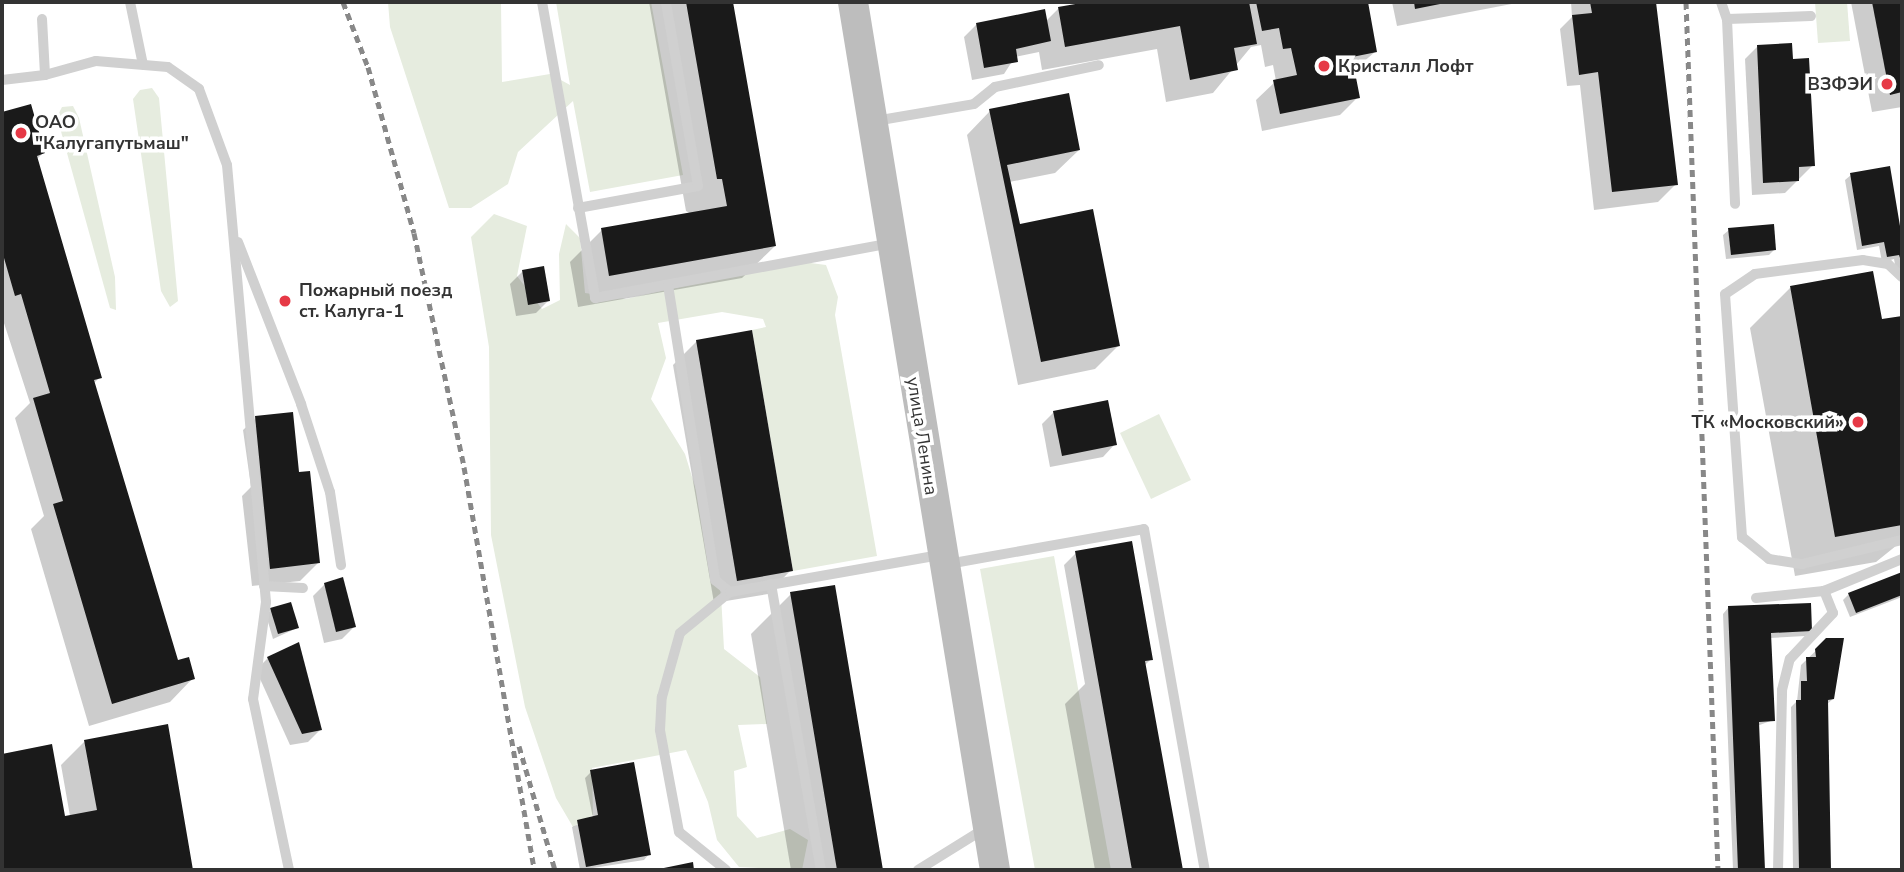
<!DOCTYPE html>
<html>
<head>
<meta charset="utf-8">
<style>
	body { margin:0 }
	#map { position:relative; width:1904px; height:872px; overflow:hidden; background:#fff; font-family:"Nunito Sans",sans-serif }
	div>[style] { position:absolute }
	.green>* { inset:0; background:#e6ecdf }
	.shadow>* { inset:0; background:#0003 }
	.building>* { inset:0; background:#1a1a1a }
	.lane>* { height:10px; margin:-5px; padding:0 5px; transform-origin:5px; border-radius:5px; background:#d0d0d0 }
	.secondary>* { height:30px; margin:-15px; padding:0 15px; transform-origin:15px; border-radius:15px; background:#bdbdbd }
	.rail>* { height:5px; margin-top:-2.5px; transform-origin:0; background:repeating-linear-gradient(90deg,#888 0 7px,transparent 0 12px) }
	.dots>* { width:19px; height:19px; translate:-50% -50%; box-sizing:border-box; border:4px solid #fff; border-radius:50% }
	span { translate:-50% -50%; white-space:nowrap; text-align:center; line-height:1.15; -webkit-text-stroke:7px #fff; paint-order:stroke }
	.poi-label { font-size:18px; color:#333; font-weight:700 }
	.left { translate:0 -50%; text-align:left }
	.right { translate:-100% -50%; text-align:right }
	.street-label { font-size:18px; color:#333 }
	.frame { position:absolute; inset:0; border:4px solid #333; pointer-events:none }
</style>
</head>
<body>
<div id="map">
	<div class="green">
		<i style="clip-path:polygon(388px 2px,501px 2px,502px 82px,550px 74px,570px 85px,556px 2px,651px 2px,683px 175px,590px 192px,573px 101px,518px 152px,508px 184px,471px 208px,449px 208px,390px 27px)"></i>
		<i style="clip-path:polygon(1815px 2px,1847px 2px,1850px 41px,1818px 43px)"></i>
		<i style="clip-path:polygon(152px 88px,159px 98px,178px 301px,170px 307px,161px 291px,133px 99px,140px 90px)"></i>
		<i style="clip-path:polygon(73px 106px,79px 118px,115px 277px,116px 310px,110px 308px,57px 117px,62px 107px)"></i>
		<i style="clip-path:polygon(494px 214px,527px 226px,517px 276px,542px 309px,560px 300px,559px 254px,566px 224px,580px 238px,585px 293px,626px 299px,795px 261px,826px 265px,838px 297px,835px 315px,877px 556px,793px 571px,752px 330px,766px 327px,763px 319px,722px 312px,658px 323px,666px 358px,651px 399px,685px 454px,708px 529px,721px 595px,724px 649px,760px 677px,767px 724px,738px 725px,747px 767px,734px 771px,737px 816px,757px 838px,790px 829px,808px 840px,802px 870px,739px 867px,717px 840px,708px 802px,686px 750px,592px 768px,593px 815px,573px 827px,556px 798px,525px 707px,491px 535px,489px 347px,471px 237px)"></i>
		<i style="clip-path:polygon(1159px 414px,1191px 480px,1151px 499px,1120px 433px)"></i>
		<i style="clip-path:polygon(1054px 556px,1111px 870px,1035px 870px,980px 569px)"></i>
	</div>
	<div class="shadow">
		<i style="clip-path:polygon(649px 2px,732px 2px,775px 246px,742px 278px,578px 307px,570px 262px,602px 230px,691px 214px,686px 211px)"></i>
		<i style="clip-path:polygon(1096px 2px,1228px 2px,1229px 7px,1236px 6px,1235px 2px,1366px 2px,1376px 51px,1353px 71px,1358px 97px,1340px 115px,1262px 131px,1256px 100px,1276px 81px,1273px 65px,1265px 67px,1261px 45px,1251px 47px,1213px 93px,1166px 102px,1157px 49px,1042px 70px,1039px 52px,1015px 57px,1004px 74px,972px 80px,964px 37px,976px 25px,1046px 21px,1058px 9px)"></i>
		<i style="clip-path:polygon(1392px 2px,1522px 2px,1397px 26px)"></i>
		<i style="clip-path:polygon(1571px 2px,1655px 2px,1676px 184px,1658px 202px,1594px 210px,1580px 85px,1567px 86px,1560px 29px,1572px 17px)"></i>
		<i style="clip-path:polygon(1851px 2px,1902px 2px,1902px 107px,1872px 112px)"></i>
		<i style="clip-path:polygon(1757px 47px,1813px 165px,1785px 193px,1752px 195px,1745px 59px)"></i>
		<i style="clip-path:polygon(30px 106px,43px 153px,36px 160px,100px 377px,94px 383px,176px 662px,193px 678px,170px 702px,89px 726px,31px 529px,44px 516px,15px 418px,30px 403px,2px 317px,2px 114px)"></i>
		<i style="clip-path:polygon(990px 111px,1079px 150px,1055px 173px,1009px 182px,1018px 226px,1119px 345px,1095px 369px,1018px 385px,967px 135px)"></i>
		<i style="clip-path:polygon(1851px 175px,1902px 241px,1902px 275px,1896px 270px,1894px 259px,1882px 262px,1879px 246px,1857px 250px,1845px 180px)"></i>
		<i style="clip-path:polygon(1729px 230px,1774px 250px,1769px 255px,1726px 259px,1723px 235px)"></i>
		<i style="clip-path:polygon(522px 272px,549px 300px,536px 313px,516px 316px,510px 284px)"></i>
		<i style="clip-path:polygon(1790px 288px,1880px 321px,1902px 318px,1902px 541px,1876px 562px,1795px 576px,1750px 328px)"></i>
		<i style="clip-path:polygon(697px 341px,791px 570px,768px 594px,714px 603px,673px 365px)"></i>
		<i style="clip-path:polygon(1054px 412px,1115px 444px,1103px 457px,1050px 467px,1042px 424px)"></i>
		<i style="clip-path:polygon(256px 418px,297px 474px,319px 562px,300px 581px,252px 586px,242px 496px,251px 487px,243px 430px)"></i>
		<i style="clip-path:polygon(1076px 553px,1151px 659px,1144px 666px,1181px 870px,1095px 870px,1065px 704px,1085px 684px,1064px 565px)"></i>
		<i style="clip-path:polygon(1902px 574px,1902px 597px,1850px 617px,1843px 600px,1849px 594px)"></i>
		<i style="clip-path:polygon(325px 584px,354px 627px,342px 639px,324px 643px,313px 596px)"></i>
		<i style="clip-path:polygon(834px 587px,882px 870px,791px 870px,751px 634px,791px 594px)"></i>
		<i style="clip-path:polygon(1728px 608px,1811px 631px,1805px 636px,1770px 638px,1773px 720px,1757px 726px,1763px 870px,1733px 870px,1723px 614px)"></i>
		<i style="clip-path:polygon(271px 610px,297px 628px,273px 639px,266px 615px)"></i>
		<i style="clip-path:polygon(1827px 640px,1833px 699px,1826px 705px,1829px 870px,1793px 870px,1791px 707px,1797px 701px,1801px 665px)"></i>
		<i style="clip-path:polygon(268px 658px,320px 730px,308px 742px,290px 745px,256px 670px)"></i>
		<i style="clip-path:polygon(84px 742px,185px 831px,192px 870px,2px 870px,2px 756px,51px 746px,64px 818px,70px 816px,61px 765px)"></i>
		<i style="clip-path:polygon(591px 772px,649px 854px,644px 860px,580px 870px,572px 827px,593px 818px,585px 778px)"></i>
	</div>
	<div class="building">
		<i style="clip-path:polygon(686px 2px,733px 2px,776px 246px,609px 276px,601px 228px,727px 206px,722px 179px,717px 179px)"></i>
		<i style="clip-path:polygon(1087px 2px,1249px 2px,1257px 44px,1234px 48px,1238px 70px,1190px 80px,1180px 26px,1065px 47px,1058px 7px)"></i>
		<i style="clip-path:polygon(1256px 2px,1368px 2px,1377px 52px,1352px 57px,1360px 98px,1280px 114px,1273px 80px,1297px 75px,1291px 48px,1283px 49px,1279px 28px,1262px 31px)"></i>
		<i style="clip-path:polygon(1414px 2px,1445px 2px,1445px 3px,1415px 9px)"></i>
		<i style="clip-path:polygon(1590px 2px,1656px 2px,1678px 185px,1612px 192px,1598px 72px,1579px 75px,1572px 15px,1592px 13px)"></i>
		<i style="clip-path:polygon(1872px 2px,1902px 2px,1902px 92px,1890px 95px)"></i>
		<i style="clip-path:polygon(1045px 9px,1051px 41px,1016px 49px,1018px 62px,984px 68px,976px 23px)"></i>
		<i style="clip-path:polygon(1792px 43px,1793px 59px,1809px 58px,1815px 166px,1799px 167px,1799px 181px,1763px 183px,1757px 45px)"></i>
		<i style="clip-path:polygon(1069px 93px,1080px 150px,1007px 165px,1020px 224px,1093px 209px,1120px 346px,1041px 362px,989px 109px)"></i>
		<i style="clip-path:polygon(31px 104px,45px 153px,37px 156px,102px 378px,94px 380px,178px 660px,189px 657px,195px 679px,112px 704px,53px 504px,63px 501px,33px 398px,50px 393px,21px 294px,15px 296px,2px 251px,2px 112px)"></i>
		<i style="clip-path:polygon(1890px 166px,1902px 238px,1902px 264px,1899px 255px,1887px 257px,1884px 242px,1862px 246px,1850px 173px)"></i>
		<i style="clip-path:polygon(1774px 224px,1776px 250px,1731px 255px,1728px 228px)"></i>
		<i style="clip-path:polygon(544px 266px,550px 301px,528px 305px,522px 270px)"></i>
		<i style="clip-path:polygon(1873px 271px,1882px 319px,1902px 316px,1902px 525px,1835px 537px,1790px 286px)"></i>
		<i style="clip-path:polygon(752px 330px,793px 571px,737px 581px,696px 340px)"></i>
		<i style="clip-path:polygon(1108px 400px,1117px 445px,1062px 456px,1053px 411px)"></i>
		<i style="clip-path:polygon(293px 412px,299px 472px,310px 471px,320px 563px,270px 569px,255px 416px)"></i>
		<i style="clip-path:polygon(1132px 541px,1153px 660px,1145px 661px,1183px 870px,1132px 870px,1075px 551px)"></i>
		<i style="clip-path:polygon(1902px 572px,1902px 595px,1856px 613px,1848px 593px)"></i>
		<i style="clip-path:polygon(343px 577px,356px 627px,336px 632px,324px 583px)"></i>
		<i style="clip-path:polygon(835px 585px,883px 870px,837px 870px,801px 656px,790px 592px)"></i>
		<i style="clip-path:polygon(291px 602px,299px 628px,278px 634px,270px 608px)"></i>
		<i style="clip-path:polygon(1811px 603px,1812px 631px,1771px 633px,1775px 721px,1759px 722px,1765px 870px,1738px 870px,1728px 606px)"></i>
		<i style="clip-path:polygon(1826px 638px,1844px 638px,1834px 699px,1828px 700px,1831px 870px,1799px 870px,1796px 700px,1801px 700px,1801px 681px,1807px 681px,1806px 657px,1816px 657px,1815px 649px)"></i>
		<i style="clip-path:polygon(299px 642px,322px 730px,302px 734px,267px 657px)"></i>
		<i style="clip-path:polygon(168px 724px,193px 870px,2px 870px,2px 754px,52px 744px,65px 816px,97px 810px,84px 740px)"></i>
		<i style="clip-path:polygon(634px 762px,651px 855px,586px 867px,577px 820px,598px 815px,590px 770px)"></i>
		<i style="clip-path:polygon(693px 862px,694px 870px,659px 870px,659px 869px)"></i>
	</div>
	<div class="lane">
		<i style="left:130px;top:2px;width:64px;rotate:78.3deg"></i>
		<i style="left:542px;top:2px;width:301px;rotate:79.8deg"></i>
		<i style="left:595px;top:298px;width:301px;rotate:-10.5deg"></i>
		<i style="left:1721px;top:2px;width:18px;rotate:71deg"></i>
		<i style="left:1727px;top:19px;width:185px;rotate:87.5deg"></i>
		<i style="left:42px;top:19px;width:56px;rotate:86.9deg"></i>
		<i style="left:1727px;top:19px;width:84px;rotate:-2deg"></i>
		<i style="left:2px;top:80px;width:43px;rotate:-6.6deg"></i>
		<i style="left:45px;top:75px;width:53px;rotate:-15.4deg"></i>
		<i style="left:96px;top:61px;width:72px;rotate:4.8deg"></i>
		<i style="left:168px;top:67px;width:38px;rotate:35deg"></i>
		<i style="left:199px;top:89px;width:81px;rotate:69.8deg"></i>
		<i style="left:227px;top:165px;width:439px;rotate:84.9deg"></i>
		<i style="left:266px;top:602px;width:98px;rotate:97.6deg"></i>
		<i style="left:253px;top:699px;width:175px;rotate:78.1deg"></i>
		<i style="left:875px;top:121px;width:100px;rotate:-9.7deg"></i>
		<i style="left:974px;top:104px;width:27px;rotate:-39deg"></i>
		<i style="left:995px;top:87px;width:106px;rotate:-11.9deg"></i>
		<i style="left:578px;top:208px;width:122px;rotate:-10.4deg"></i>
		<i style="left:698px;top:186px;width:187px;rotate:-99.9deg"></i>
		<i style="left:238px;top:242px;width:174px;rotate:68.7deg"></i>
		<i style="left:301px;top:404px;width:93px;rotate:71.8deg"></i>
		<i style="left:330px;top:492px;width:74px;rotate:81.4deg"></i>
		<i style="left:1902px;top:277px;width:19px;rotate:-137deg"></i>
		<i style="left:1888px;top:264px;width:25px;rotate:-171deg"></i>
		<i style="left:1863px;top:260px;width:109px;rotate:172.6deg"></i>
		<i style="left:1755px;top:274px;width:36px;rotate:146deg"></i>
		<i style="left:1725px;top:294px;width:244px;rotate:86deg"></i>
		<i style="left:1742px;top:537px;width:35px;rotate:39deg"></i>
		<i style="left:1769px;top:559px;width:33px;rotate:9deg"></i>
		<i style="left:1802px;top:564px;width:103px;rotate:-13.5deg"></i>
		<i style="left:668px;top:285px;width:299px;rotate:80.9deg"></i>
		<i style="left:715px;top:580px;width:19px;rotate:39deg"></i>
		<i style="left:948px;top:564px;width:199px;rotate:-10.1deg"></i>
		<i style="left:1144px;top:529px;width:346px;rotate:79.9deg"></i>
		<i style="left:771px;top:584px;width:290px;rotate:80.1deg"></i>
		<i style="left:264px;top:586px;width:39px;rotate:3deg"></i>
		<i style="left:1756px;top:598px;width:68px;rotate:-5.9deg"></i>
		<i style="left:1824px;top:591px;width:84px;rotate:-22.3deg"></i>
		<i style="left:726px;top:870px;width:60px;rotate:-141deg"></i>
		<i style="left:679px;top:832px;width:104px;rotate:-100.6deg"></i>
		<i style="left:660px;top:730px;width:33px;rotate:-87deg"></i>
		<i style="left:662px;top:697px;width:66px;rotate:-74.3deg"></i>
		<i style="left:680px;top:633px;width:65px;rotate:-39.4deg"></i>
		<i style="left:730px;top:592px;width:213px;rotate:-10deg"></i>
		<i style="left:918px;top:870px;width:81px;rotate:-31.9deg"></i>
		<i style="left:1778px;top:870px;width:180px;rotate:-88.7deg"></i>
		<i style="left:1782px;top:690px;width:32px;rotate:-76deg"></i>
		<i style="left:1790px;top:659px;width:63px;rotate:-46.9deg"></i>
		<i style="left:1833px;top:613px;width:24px;rotate:-112deg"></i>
	</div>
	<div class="secondary">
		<i style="left:853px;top:2px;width:880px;rotate:80.71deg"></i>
	</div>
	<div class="rail">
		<i style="left:343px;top:2px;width:70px;rotate:69deg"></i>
		<i style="left:368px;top:67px;width:172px;rotate:74.5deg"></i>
		<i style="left:414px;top:233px;width:239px;rotate:77.9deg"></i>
		<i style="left:464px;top:467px;width:409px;rotate:80.1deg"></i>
		<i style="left:1686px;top:2px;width:869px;rotate:87.89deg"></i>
		<i style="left:519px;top:746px;width:129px;rotate:73.8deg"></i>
	</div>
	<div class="dots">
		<i style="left:1324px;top:66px;background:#e63946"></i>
		<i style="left:1887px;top:84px;background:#e63946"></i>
		<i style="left:21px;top:133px;background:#e63946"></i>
		<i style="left:285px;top:301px;background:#e63946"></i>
		<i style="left:1858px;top:422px;background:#e63946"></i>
	</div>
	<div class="poi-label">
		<span class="left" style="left:1338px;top:66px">Кристалл Лофт</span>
		<span class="right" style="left:1873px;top:84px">ВЗФЭИ</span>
		<span class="left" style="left:35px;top:133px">ОАО<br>"Калугапутьмаш"</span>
		<span class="left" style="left:299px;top:301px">Пожарный поезд<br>ст. Калуга-1</span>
		<span class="right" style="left:1844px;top:422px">ТК «Московский»</span>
	</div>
	<div class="street-label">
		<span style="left:922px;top:436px;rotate:81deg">улица Ленина</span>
	</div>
	<div class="frame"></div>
</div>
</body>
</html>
